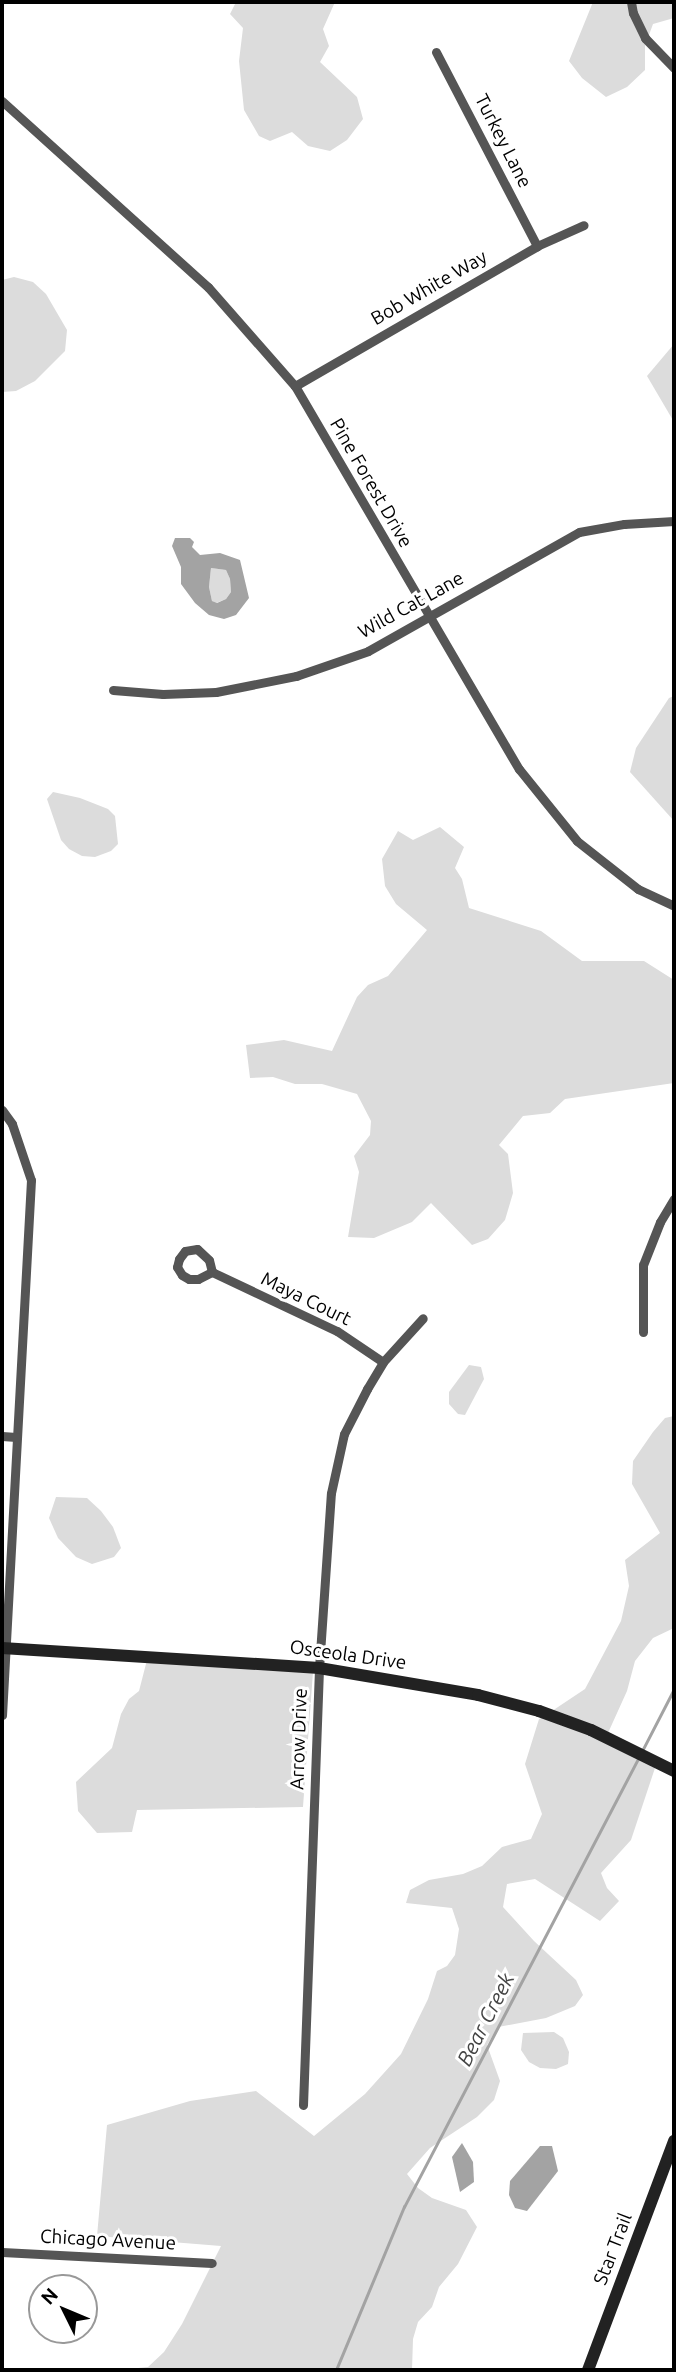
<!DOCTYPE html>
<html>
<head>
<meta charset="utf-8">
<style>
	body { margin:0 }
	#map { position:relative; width:676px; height:2372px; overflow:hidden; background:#fff; font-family:Ubuntu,sans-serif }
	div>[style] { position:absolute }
	.green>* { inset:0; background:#dcdcdc }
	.water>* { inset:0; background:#a3a3a3 }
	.stream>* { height:2.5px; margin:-1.25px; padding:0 1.25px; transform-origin:1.25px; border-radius:1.25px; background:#a3a3a3 }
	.street>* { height:9px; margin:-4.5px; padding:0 4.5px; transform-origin:4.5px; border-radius:4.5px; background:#555 }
	.secondary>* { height:12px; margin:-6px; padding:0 6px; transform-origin:6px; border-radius:6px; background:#222 }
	span { translate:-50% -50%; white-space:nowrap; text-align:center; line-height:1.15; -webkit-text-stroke:6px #fff; paint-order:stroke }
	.street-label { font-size:19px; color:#000 }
	.water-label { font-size:21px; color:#444; font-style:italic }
	.frame { position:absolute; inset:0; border:4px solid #000; pointer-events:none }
	.north { position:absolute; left:28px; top:2274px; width:70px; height:70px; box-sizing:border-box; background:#fff; border:2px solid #999; border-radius:50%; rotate:313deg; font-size:19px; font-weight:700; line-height:28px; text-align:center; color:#000 }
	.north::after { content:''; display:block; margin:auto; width:24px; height:32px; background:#000; clip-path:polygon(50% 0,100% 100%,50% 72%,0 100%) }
</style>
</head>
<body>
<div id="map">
	<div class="green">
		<i style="clip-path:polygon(236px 2px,335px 2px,323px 29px,329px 46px,320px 62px,357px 97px,363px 119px,347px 140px,330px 151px,308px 146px,292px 132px,270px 141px,259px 136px,244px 110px,239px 61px,243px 28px,230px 14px)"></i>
		<i style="clip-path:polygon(593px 2px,674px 2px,674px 18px,653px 24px,645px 46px,645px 70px,627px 87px,606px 97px,582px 78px,569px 61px)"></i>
		<i style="clip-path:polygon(14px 277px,33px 282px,46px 294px,67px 330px,65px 351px,35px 381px,16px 391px,2px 392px,2px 280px)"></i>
		<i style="clip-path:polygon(674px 344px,674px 422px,647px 376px)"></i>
		<i style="clip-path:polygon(211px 568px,226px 570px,230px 579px,231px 592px,226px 599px,216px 603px,212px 601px,209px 587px)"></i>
		<i style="clip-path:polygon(674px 696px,674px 821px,630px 772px,636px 748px,669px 698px)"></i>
		<i style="clip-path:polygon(53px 792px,80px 798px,108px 809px,115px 816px,118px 844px,111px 851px,95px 857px,82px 856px,69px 849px,61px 840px,47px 799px)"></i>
		<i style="clip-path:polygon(440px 827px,464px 847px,455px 868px,462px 879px,469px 908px,541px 931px,582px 961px,644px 961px,674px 980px,674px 1083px,565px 1099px,550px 1113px,523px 1116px,499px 1145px,508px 1154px,513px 1193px,505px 1220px,488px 1239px,472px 1245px,431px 1203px,412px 1222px,374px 1238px,348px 1237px,359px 1172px,354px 1156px,370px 1135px,371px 1121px,357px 1094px,322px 1084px,295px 1084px,273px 1077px,250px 1078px,246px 1045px,284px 1040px,332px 1051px,357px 997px,368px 985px,388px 976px,427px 930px,396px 904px,385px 886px,382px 859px,398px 831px,413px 840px)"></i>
		<i style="clip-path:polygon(469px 1365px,481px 1367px,484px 1379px,465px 1415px,458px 1414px,449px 1404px,449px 1392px)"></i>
		<i style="clip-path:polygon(674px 1416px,674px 1628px,653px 1638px,635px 1661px,627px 1691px,608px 1733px,552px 1711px,585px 1689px,621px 1621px,629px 1586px,625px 1560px,660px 1533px,632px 1484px,633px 1461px,653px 1432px,665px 1418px)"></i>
		<i style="clip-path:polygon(56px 1497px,87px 1498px,101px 1511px,113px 1527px,121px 1548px,114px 1557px,92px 1564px,76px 1557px,58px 1538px,49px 1518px)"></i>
		<i style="clip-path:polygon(147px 1660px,313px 1672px,303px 1807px,137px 1810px,132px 1832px,97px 1833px,78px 1811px,76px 1782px,112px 1748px,121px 1714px,129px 1699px,139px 1691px)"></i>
		<i style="clip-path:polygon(543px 1717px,589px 1734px,655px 1768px,631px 1840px,601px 1873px,607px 1888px,619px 1901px,600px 1921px,535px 1879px,507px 1884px,503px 1907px,534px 1941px,576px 1980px,583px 1995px,575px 2006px,546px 2018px,498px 2027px,487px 2045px,500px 2081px,494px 2100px,477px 2117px,430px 2148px,407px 2174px,418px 2188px,432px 2198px,466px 2210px,477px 2227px,458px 2264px,439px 2287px,432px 2307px,418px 2322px,413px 2339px,412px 2370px,118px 2370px,148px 2367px,164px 2352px,182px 2324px,221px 2246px,97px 2236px,107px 2125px,190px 2101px,256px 2091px,314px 2136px,365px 2094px,401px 2054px,428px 1999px,437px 1971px,447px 1966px,455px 1955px,459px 1929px,452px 1908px,406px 1903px,410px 1890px,429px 1880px,463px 1874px,482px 1866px,502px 1847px,531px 1839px,542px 1814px,525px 1764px,539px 1719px)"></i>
		<i style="clip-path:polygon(554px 2032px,563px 2038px,569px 2052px,568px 2064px,556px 2069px,540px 2068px,529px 2062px,521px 2050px,523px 2033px)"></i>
	</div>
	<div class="water">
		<i style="clip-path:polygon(evenodd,175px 538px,190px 538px,194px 542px,192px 547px,200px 555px,220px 553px,240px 560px,249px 598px,236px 615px,224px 619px,209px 615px,195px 603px,181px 584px,181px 567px,172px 546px,175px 538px,211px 568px,226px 570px,230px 579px,231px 592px,226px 599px,217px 603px,212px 601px,209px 587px,211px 568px)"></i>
		<i style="clip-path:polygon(462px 2143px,473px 2162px,474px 2182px,460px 2192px,452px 2157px)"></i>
		<i style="clip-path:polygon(540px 2146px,552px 2146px,558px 2171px,527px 2211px,515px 2208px,509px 2195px,510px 2181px)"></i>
	</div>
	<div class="stream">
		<i style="left:642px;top:1751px;width:70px;rotate:-62.7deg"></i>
		<i style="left:336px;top:2370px;width:177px;rotate:-67.4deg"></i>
		<i style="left:404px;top:2207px;width:508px;rotate:-62.43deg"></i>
	</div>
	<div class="street">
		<i style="left:631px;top:2px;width:11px;rotate:80deg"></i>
		<i style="left:633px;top:13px;width:28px;rotate:64deg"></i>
		<i style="left:645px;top:38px;width:42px;rotate:46deg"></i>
		<i style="left:436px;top:52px;width:219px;rotate:62.5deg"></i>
		<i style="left:2px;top:101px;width:278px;rotate:42.1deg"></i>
		<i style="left:208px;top:287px;width:132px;rotate:48.7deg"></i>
		<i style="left:295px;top:386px;width:444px;rotate:59.7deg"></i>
		<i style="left:519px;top:769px;width:92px;rotate:51.1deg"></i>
		<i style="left:577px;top:841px;width:78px;rotate:38.2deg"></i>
		<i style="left:638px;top:889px;width:40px;rotate:25deg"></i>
		<i style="left:295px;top:386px;width:280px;rotate:-30deg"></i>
		<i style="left:537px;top:246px;width:51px;rotate:-24.1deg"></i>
		<i style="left:113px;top:690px;width:50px;rotate:4.6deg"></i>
		<i style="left:163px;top:694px;width:53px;rotate:-2.2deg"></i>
		<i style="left:216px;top:692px;width:82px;rotate:-11.3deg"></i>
		<i style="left:296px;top:676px;width:76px;rotate:-19.1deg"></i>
		<i style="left:368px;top:651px;width:242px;rotate:-29.4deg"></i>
		<i style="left:579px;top:532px;width:46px;rotate:-10.1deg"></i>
		<i style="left:624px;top:524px;width:50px;rotate:-3.4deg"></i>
		<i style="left:2px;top:1110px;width:17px;rotate:54deg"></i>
		<i style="left:12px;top:1124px;width:59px;rotate:71.3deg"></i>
		<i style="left:31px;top:1180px;width:536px;rotate:93.1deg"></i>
		<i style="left:212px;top:1272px;width:12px;rotate:-104deg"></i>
		<i style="left:209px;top:1260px;width:16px;rotate:-137deg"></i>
		<i style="left:197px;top:1249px;width:12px;rotate:171deg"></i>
		<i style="left:185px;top:1251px;width:10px;rotate:127deg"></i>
		<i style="left:179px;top:1259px;width:8px;rotate:104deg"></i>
		<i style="left:177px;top:1267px;width:9px;rotate:58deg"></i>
		<i style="left:182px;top:1275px;width:8px;rotate:30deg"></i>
		<i style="left:189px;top:1279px;width:9px"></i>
		<i style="left:198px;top:1279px;width:16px;rotate:-27deg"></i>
		<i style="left:212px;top:1272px;width:138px;rotate:25.3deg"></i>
		<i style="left:337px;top:1331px;width:55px;rotate:34deg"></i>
		<i style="left:643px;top:1332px;width:67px;rotate:-90deg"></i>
		<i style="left:643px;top:1265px;width:46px;rotate:-68.4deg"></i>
		<i style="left:660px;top:1222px;width:27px;rotate:-59deg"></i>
		<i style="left:2px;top:1436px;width:14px;rotate:4deg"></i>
		<i style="left:303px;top:2105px;width:437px;rotate:-87.9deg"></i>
		<i style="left:319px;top:1668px;width:175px;rotate:-86.1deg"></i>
		<i style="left:331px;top:1493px;width:60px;rotate:-77.6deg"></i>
		<i style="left:344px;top:1434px;width:51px;rotate:-62.9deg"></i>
		<i style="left:367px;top:1389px;width:31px;rotate:-59deg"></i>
		<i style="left:383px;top:1362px;width:59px;rotate:-47.7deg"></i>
		<i style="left:2px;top:2252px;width:210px;rotate:3deg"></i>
	</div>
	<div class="secondary">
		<i style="left:2px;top:1648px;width:318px;rotate:3.6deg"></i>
		<i style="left:319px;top:1668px;width:161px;rotate:9.6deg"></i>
		<i style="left:478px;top:1695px;width:63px;rotate:14.7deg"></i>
		<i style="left:539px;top:1711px;width:55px;rotate:20.1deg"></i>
		<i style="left:591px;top:1730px;width:93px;rotate:26.3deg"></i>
		<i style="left:588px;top:2370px;width:245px;rotate:-69.4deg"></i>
	</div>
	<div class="street-label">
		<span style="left:503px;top:141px;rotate:63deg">Turkey Lane</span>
		<span style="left:429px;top:288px;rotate:-30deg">Bob White Way</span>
		<span style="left:371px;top:483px;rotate:60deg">Pine Forest Drive</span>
		<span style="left:411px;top:605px;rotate:-29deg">Wild Cat Lane</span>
		<span style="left:306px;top:1299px;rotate:26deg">Maya Court</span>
		<span style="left:348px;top:1655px;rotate:8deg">Osceola Drive</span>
		<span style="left:299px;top:1739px;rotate:-88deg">Arrow Drive</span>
		<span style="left:108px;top:2240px;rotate:3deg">Chicago Avenue</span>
		<span style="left:613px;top:2249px;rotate:-69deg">Star Trail</span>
	</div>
	<div class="water-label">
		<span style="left:485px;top:2019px;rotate:-63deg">Bear Creek</span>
	</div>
	<div class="frame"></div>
	<div class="north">N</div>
</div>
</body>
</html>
